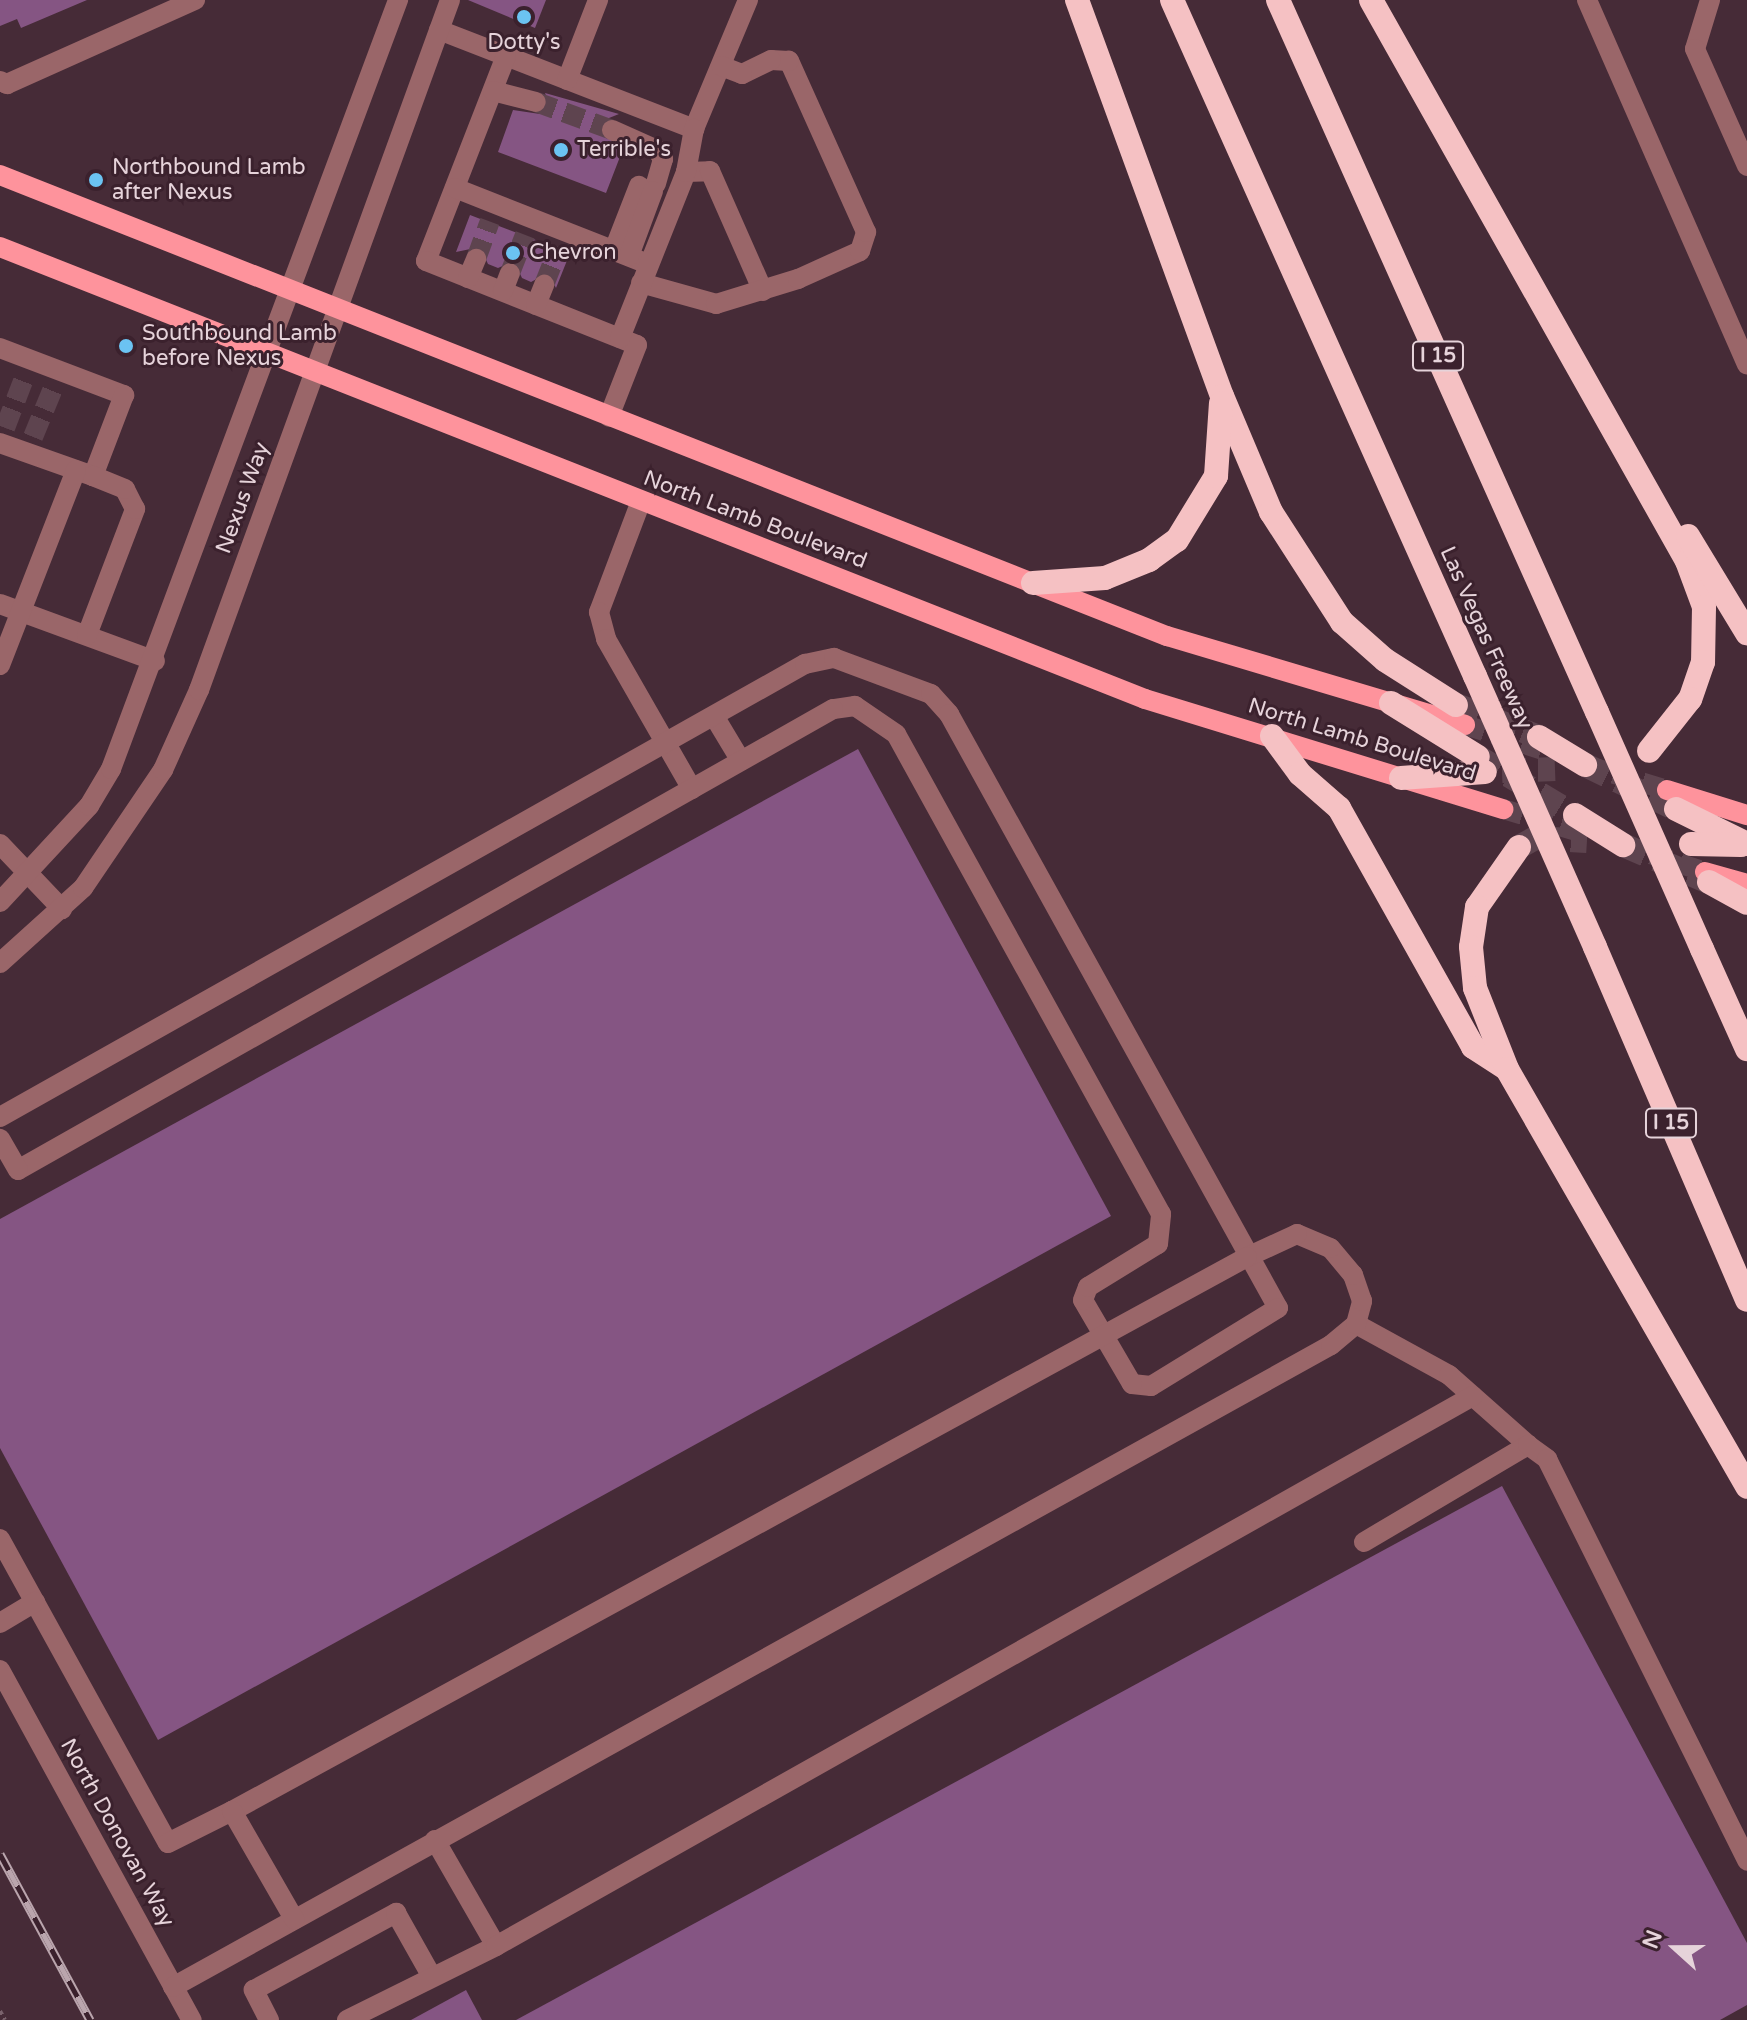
<!DOCTYPE html>
<html>
<head>
<meta charset="utf-8">
<style>
	body { margin:0 }
	#map { position:relative; width:1747px; height:2020px; overflow:hidden; background:#462b37; font-family:"Varela Round",sans-serif }
	div>[style] { position:absolute }
	.building>* { inset:0; background:#855583 }
	.minor-tunnel>* { height:20px; margin-top:-10px; transform-origin:0; background:repeating-linear-gradient(90deg,#5e444f 0 20px,transparent 0 30px) }
	.major-tunnel>* { height:20px; margin-top:-10px; transform-origin:0; background:repeating-linear-gradient(90deg,#5e444f 0 20px,transparent 0 30px) }
	.highway-tunnel>* { height:24px; margin-top:-12px; transform-origin:0; background:repeating-linear-gradient(90deg,#5e444f 0 24px,transparent 0 36px) }
	.path>* { height:4px; margin-top:-2px; transform-origin:0; background:repeating-linear-gradient(90deg,#7a626c 0 4px,transparent 0 8px) }
	.minor>* { height:20px; margin:-10px; padding:0 10px; transform-origin:10px; border-radius:10px; background:#9a6669 }
	.major>* { height:20px; margin:-10px; padding:0 10px; transform-origin:10px; border-radius:10px; background:#fe939c }
	.highway>* { height:24px; margin:-12px; padding:0 12px; transform-origin:12px; border-radius:12px; background:#f5c1c3 }
	.rail>* { height:9px; margin-top:-4.5px; transform-origin:0; background:repeating-linear-gradient(90deg,#3b212d 0 18px,#baa5ad 0 36px); box-sizing:border-box; border-block:2px solid #baa5ad }
	.highway-bridge>* { height:24px; margin:-12px; padding:0 12px; transform-origin:12px; border-radius:12px; background:#f5c1c3 }
	.dots>* { width:22px; height:22px; translate:-50% -50%; box-sizing:border-box; border:4px solid #3b212d; border-radius:50% }
	span { translate:-50% -50%; white-space:nowrap; text-align:center; line-height:1.15; -webkit-text-stroke:6px #3b212d; paint-order:stroke }
	.shield-label span { padding:2px 6px; background:#3b212d; border:2px solid; border-radius:6px; -webkit-text-stroke-width:0 }
	.shield-label { font-size:20px; color:#e6d3da; font-weight:700 }
	.poi-label { font-size:22px; color:#e6d3da }
	.left { translate:0 -50%; text-align:left }
	.street-label { font-size:22px; color:#e6d3da }
	.north { position:absolute; left:1635px; top:1908px; width:80px; height:80px; -webkit-text-stroke:6px #3b212d; paint-order:stroke; rotate:291deg; font-size:22px; font-weight:700; line-height:32px; text-align:center; color:#e6d3da }
	.north::after { content:''; display:block; margin:auto; width:28px; height:36px; background:#e6d3da; clip-path:polygon(50% 0,100% 100%,50% 72%,0 100%) }
</style>
</head>
<body>
<div id="map">
	<div class="building">
		<i style="clip-path:polygon(0 0,87px 0,21px 28px,17px 19px,0 26px)"></i>
		<i style="clip-path:polygon(468px 0,546px 0,535px 28px)"></i>
		<i style="clip-path:polygon(545px 93px,619px 114px,604px 120px,599px 131px,623px 149px,606px 193px,498px 152px,513px 110px,540px 114px,549px 104px)"></i>
		<i style="clip-path:polygon(470px 215px,570px 253px,556px 288px,548px 273px,531px 282px,522px 278px,514px 261px,498px 268px,488px 264px,480px 247px,456px 252px)"></i>
		<i style="clip-path:polygon(858px 749px,1111px 1216px,158px 1740px,0 1448px,0 1219px)"></i>
		<i style="clip-path:polygon(1502px 1486px,1747px 1943px,1747px 2005px,1720px 2020px,516px 2020px)"></i>
		<i style="clip-path:polygon(466px 1990px,482px 2020px,411px 2020px)"></i>
	</div>
	<div class="minor-tunnel">
		<i style="left:536px;top:102px;width:81px;rotate:20.2deg"></i>
		<i style="left:476px;top:259px;width:40px;rotate:-69.8deg"></i>
		<i style="left:510px;top:273px;width:41px;rotate:-68.5deg"></i>
		<i style="left:544px;top:285px;width:41px;rotate:-68.5deg"></i>
		<i style="left:5px;top:428px;width:56px;rotate:-69deg"></i>
		<i style="left:33px;top:437px;width:55px;rotate:-67.6deg"></i>
	</div>
	<div class="major-tunnel">
		<i style="left:1465px;top:725px;width:85px;rotate:17.8deg"></i>
		<i style="left:1585px;top:765px;width:86px;rotate:17deg"></i>
		<i style="left:1503px;top:809px;width:84px;rotate:16.7deg"></i>
		<i style="left:1623px;top:845px;width:86px;rotate:18.2deg"></i>
	</div>
	<div class="highway-tunnel">
		<i style="left:1456px;top:705px;width:89px;rotate:21.1deg"></i>
		<i style="left:1478px;top:757px;width:113px;rotate:30.9deg"></i>
		<i style="left:1585px;top:765px;width:101px;rotate:25.8deg"></i>
		<i style="left:1502px;top:771px;width:53px;rotate:-2.2deg"></i>
		<i style="left:1623px;top:845px;width:94px;rotate:23.3deg"></i>
		<i style="left:1519px;top:847px;width:18px;rotate:-29deg"></i>
		<i style="left:1535px;top:838px;width:52px;rotate:3.3deg"></i>
	</div>
	<div class="path">
		<i style="left:0;top:2011px;width:10px;rotate:61deg"></i>
	</div>
	<div class="minor">
		<i style="left:1587px;top:0;width:398px;rotate:66.3deg"></i>
		<i style="left:1710px;top:0;width:51px;rotate:107deg"></i>
		<i style="left:1695px;top:49px;width:128px;rotate:66deg"></i>
		<i style="left:439px;top:30px;width:274px;rotate:21.2deg"></i>
		<i style="left:694px;top:129px;width:140px;rotate:-67.3deg"></i>
		<i style="left:506px;top:56px;width:220px;rotate:111.3deg"></i>
		<i style="left:426px;top:261px;width:227px;rotate:21.7deg"></i>
		<i style="left:637px;top:345px;width:77px;rotate:111.3deg"></i>
		<i style="left:567px;top:80px;width:86px;rotate:-68.8deg"></i>
		<i style="left:0;top:81px;width:8px;rotate:23deg"></i>
		<i style="left:7px;top:84px;width:206px;rotate:-24.1deg"></i>
		<i style="left:493px;top:91px;width:44px;rotate:14.3deg"></i>
		<i style="left:612px;top:130px;width:49px;rotate:24deg"></i>
		<i style="left:657px;top:150px;width:11px;rotate:56deg"></i>
		<i style="left:663px;top:159px;width:26px;rotate:106deg"></i>
		<i style="left:686px;top:172px;width:24px;rotate:-2deg"></i>
		<i style="left:710px;top:171px;width:131px;rotate:66.2deg"></i>
		<i style="left:455px;top:188px;width:207px;rotate:21.5deg"></i>
		<i style="left:614px;top:250px;width:69px;rotate:-68.7deg"></i>
		<i style="left:629px;top:256px;width:69px;rotate:-69.7deg"></i>
		<i style="left:468px;top:278px;width:21px;rotate:-67deg"></i>
		<i style="left:641px;top:283px;width:78px;rotate:15.6deg"></i>
		<i style="left:716px;top:304px;width:86px;rotate:-17deg"></i>
		<i style="left:798px;top:279px;width:68px;rotate:-24.3deg"></i>
		<i style="left:860px;top:251px;width:20px;rotate:-72deg"></i>
		<i style="left:866px;top:232px;width:188px;rotate:-114.2deg"></i>
		<i style="left:789px;top:61px;width:18px;rotate:-177deg"></i>
		<i style="left:771px;top:60px;width:32px;rotate:154deg"></i>
		<i style="left:742px;top:74px;width:22px;rotate:-159deg"></i>
		<i style="left:503px;top:291px;width:19px;rotate:-69deg"></i>
		<i style="left:536px;top:305px;width:22px;rotate:-68deg"></i>
		<i style="left:620px;top:338px;width:179px;rotate:-68.3deg"></i>
		<i style="left:686px;top:172px;width:44px;rotate:-79.5deg"></i>
		<i style="left:0;top:348px;width:133px;rotate:20.8deg"></i>
		<i style="left:124px;top:395px;width:87px;rotate:110.9deg"></i>
		<i style="left:93px;top:476px;width:99px;rotate:-160.5deg"></i>
		<i style="left:641px;top:501px;width:119px;rotate:110.7deg"></i>
		<i style="left:599px;top:612px;width:28px;rotate:75deg"></i>
		<i style="left:606px;top:639px;width:173px;rotate:60.2deg"></i>
		<i style="left:0;top:604px;width:165px;rotate:20.2deg"></i>
		<i style="left:87px;top:635px;width:135px;rotate:-69.1deg"></i>
		<i style="left:135px;top:509px;width:22px;rotate:-117deg"></i>
		<i style="left:125px;top:489px;width:35px;rotate:-158deg"></i>
		<i style="left:0;top:665px;width:209px;rotate:-68.7deg"></i>
		<i style="left:714px;top:716px;width:52px;rotate:59deg"></i>
		<i style="left:0;top:844px;width:90px;rotate:46.4deg"></i>
		<i style="left:0;top:902px;width:131px;rotate:-47.2deg"></i>
		<i style="left:89px;top:806px;width:43px;rotate:-59.3deg"></i>
		<i style="left:111px;top:769px;width:821px;rotate:-69.53deg"></i>
		<i style="left:0;top:963px;width:112px;rotate:-42.1deg"></i>
		<i style="left:83px;top:888px;width:143px;rotate:-55.9deg"></i>
		<i style="left:163px;top:770px;width:88px;rotate:-65.8deg"></i>
		<i style="left:199px;top:690px;width:734px;rotate:-70.01deg"></i>
		<i style="left:0;top:1117px;width:924px;rotate:-29.37deg"></i>
		<i style="left:805px;top:664px;width:30px;rotate:-12deg"></i>
		<i style="left:834px;top:658px;width:103px;rotate:20.4deg"></i>
		<i style="left:931px;top:694px;width:27px;rotate:48deg"></i>
		<i style="left:949px;top:714px;width:679px;rotate:61.02deg"></i>
		<i style="left:1278px;top:1308px;width:149px;rotate:148.4deg"></i>
		<i style="left:1151px;top:1386px;width:19px;rotate:-174deg"></i>
		<i style="left:1132px;top:1384px;width:97px;rotate:-120.3deg"></i>
		<i style="left:1083px;top:1300px;width:14px;rotate:-69deg"></i>
		<i style="left:1088px;top:1287px;width:82px;rotate:-31.6deg"></i>
		<i style="left:1158px;top:1244px;width:30px;rotate:-84deg"></i>
		<i style="left:1161px;top:1214px;width:548px;rotate:-118.9deg"></i>
		<i style="left:896px;top:734px;width:50px;rotate:-145.7deg"></i>
		<i style="left:855px;top:706px;width:22px;rotate:172deg"></i>
		<i style="left:833px;top:709px;width:936px;rotate:150.51deg"></i>
		<i style="left:18px;top:1170px;width:36px;rotate:-120deg"></i>
		<i style="left:1356px;top:1324px;width:106px;rotate:28.7deg"></i>
		<i style="left:1449px;top:1375px;width:106px;rotate:41.5deg"></i>
		<i style="left:0;top:1539px;width:347px;rotate:61.1deg"></i>
		<i style="left:168px;top:1843px;width:72px;rotate:-26.6deg"></i>
		<i style="left:1364px;top:1542px;width:191px;rotate:-30.6deg"></i>
		<i style="left:1528px;top:1445px;width:24px;rotate:36deg"></i>
		<i style="left:1547px;top:1459px;width:449px;rotate:63.5deg"></i>
		<i style="left:0;top:1623px;width:41px;rotate:-31deg"></i>
		<i style="left:0;top:1670px;width:399px;rotate:61.3deg"></i>
		<i style="left:435px;top:1840px;width:122px;rotate:60.1deg"></i>
		<i style="left:173px;top:1987px;width:1324px;rotate:-29deg"></i>
		<i style="left:1331px;top:1345px;width:33px;rotate:-40deg"></i>
		<i style="left:1356px;top:1324px;width:24px;rotate:-75deg"></i>
		<i style="left:1362px;top:1301px;width:28px;rotate:-109deg"></i>
		<i style="left:1353px;top:1275px;width:35px;rotate:-130deg"></i>
		<i style="left:1330px;top:1248px;width:36px;rotate:-157deg"></i>
		<i style="left:1297px;top:1234px;width:55px;rotate:155.3deg"></i>
		<i style="left:1247px;top:1257px;width:1156px;rotate:151.37deg"></i>
		<i style="left:232px;top:1811px;width:125px;rotate:60.1deg"></i>
		<i style="left:269px;top:2020px;width:34px;rotate:-117deg"></i>
		<i style="left:254px;top:1990px;width:162px;rotate:-28.5deg"></i>
		<i style="left:396px;top:1913px;width:71px;rotate:60.6deg"></i>
		<i style="left:347px;top:2020px;width:166px;rotate:-26.4deg"></i>
		<i style="left:496px;top:1946px;width:1121px;rotate:-29.38deg"></i>
	</div>
	<div class="major">
		<i style="left:0;top:175px;width:1255px;rotate:21.56deg"></i>
		<i style="left:1167px;top:636px;width:311px;rotate:16.6deg"></i>
		<i style="left:0;top:247px;width:1231px;rotate:21.54deg"></i>
		<i style="left:1145px;top:699px;width:375px;rotate:17.1deg"></i>
		<i style="left:1667px;top:790px;width:84px;rotate:17.4deg"></i>
		<i style="left:1705px;top:872px;width:44px;rotate:15.9deg"></i>
	</div>
	<div class="highway">
		<i style="left:1077px;top:0;width:422px;rotate:69.9deg"></i>
		<i style="left:1222px;top:396px;width:126px;rotate:67.1deg"></i>
		<i style="left:1271px;top:512px;width:131px;rotate:57.2deg"></i>
		<i style="left:1342px;top:622px;width:57px;rotate:41.5deg"></i>
		<i style="left:1385px;top:660px;width:84px;rotate:32.4deg"></i>
		<i style="left:1172px;top:0;width:741px;rotate:65.86deg"></i>
		<i style="left:1278px;top:0;width:780px;rotate:65.87deg"></i>
		<i style="left:1371px;top:0;width:644px;rotate:60.61deg"></i>
		<i style="left:1687px;top:561px;width:49px;rotate:69.7deg"></i>
		<i style="left:1704px;top:607px;width:55px;rotate:91deg"></i>
		<i style="left:1703px;top:662px;width:39px;rotate:109deg"></i>
		<i style="left:1690px;top:699px;width:66px;rotate:128.3deg"></i>
		<i style="left:1688px;top:536px;width:114px;rotate:58.7deg"></i>
		<i style="left:1033px;top:583px;width:72px;rotate:-4deg"></i>
		<i style="left:1105px;top:578px;width:48px;rotate:-22.2deg"></i>
		<i style="left:1149px;top:560px;width:34px;rotate:-36deg"></i>
		<i style="left:1177px;top:540px;width:75px;rotate:-58.6deg"></i>
		<i style="left:1216px;top:476px;width:73px;rotate:-86.1deg"></i>
		<i style="left:1391px;top:703px;width:102px;rotate:31.8deg"></i>
		<i style="left:1272px;top:736px;width:47px;rotate:53.6deg"></i>
		<i style="left:1300px;top:774px;width:52px;rotate:41.1deg"></i>
		<i style="left:1339px;top:808px;width:274px;rotate:60.7deg"></i>
		<i style="left:1473px;top:1047px;width:40px;rotate:32.9deg"></i>
		<i style="left:1539px;top:737px;width:54px;rotate:31.3deg"></i>
		<i style="left:1401px;top:778px;width:84px;rotate:-4.1deg"></i>
		<i style="left:1676px;top:809px;width:79px;rotate:26.2deg"></i>
		<i style="left:1575px;top:815px;width:57px;rotate:32deg"></i>
		<i style="left:1691px;top:844px;width:50px;rotate:1.1deg"></i>
		<i style="left:1519px;top:847px;width:73px;rotate:125deg"></i>
		<i style="left:1477px;top:907px;width:40px;rotate:98.5deg"></i>
		<i style="left:1471px;top:947px;width:41px;rotate:84.4deg"></i>
		<i style="left:1475px;top:988px;width:87px;rotate:68.4deg"></i>
		<i style="left:1507px;top:1069px;width:482px;rotate:60.1deg"></i>
		<i style="left:1709px;top:882px;width:43px;rotate:28.9deg"></i>
		<i style="left:1595px;top:947px;width:384px;rotate:66.7deg"></i>
		<i style="left:1702px;top:949px;width:110px;rotate:65.8deg"></i>
	</div>
	<div class="rail">
		<i style="left:0;top:1854px;width:189px;rotate:61.5deg"></i>
	</div>
	<div class="highway-bridge">
		<i style="left:1475px;top:676px;width:296px;rotate:66.1deg"></i>
		<i style="left:1597px;top:712px;width:259px;rotate:66.1deg"></i>
	</div>
	<div class="dots">
		<i style="left:524px;top:17px;background:#6bc3f2"></i>
		<i style="left:561px;top:150px;background:#6bc3f2"></i>
		<i style="left:96px;top:180px;background:#6bc3f2"></i>
		<i style="left:513px;top:253px;background:#6bc3f2"></i>
		<i style="left:126px;top:346px;background:#6bc3f2"></i>
	</div>
	<div class="shield-label">
		<span style="left:1438px;top:356px">I 15</span>
		<span style="left:1671px;top:1123px">I 15</span>
	</div>
	<div class="poi-label">
		<span style="left:524px;top:43px">Dotty's</span>
		<span class="left" style="left:577px;top:150px">Terrible's</span>
		<span class="left" style="left:112px;top:180px">Northbound Lamb<br>after Nexus</span>
		<span class="left" style="left:529px;top:253px">Chevron</span>
		<span class="left" style="left:142px;top:346px">Southbound Lamb<br>before Nexus</span>
	</div>
	<div class="street-label">
		<span style="left:243px;top:498px;rotate:-70deg">Nexus Way</span>
		<span style="left:755px;top:520px;rotate:21deg">North Lamb Boulevard</span>
		<span style="left:1486px;top:638px;rotate:66deg">Las Vegas Freeway</span>
		<span style="left:1362px;top:740px;rotate:17deg">North Lamb Boulevard</span>
		<span style="left:117px;top:1833px;rotate:61deg">North Donovan Way</span>
	</div>
	<div class="north">N</div>
</div>
</body>
</html>
